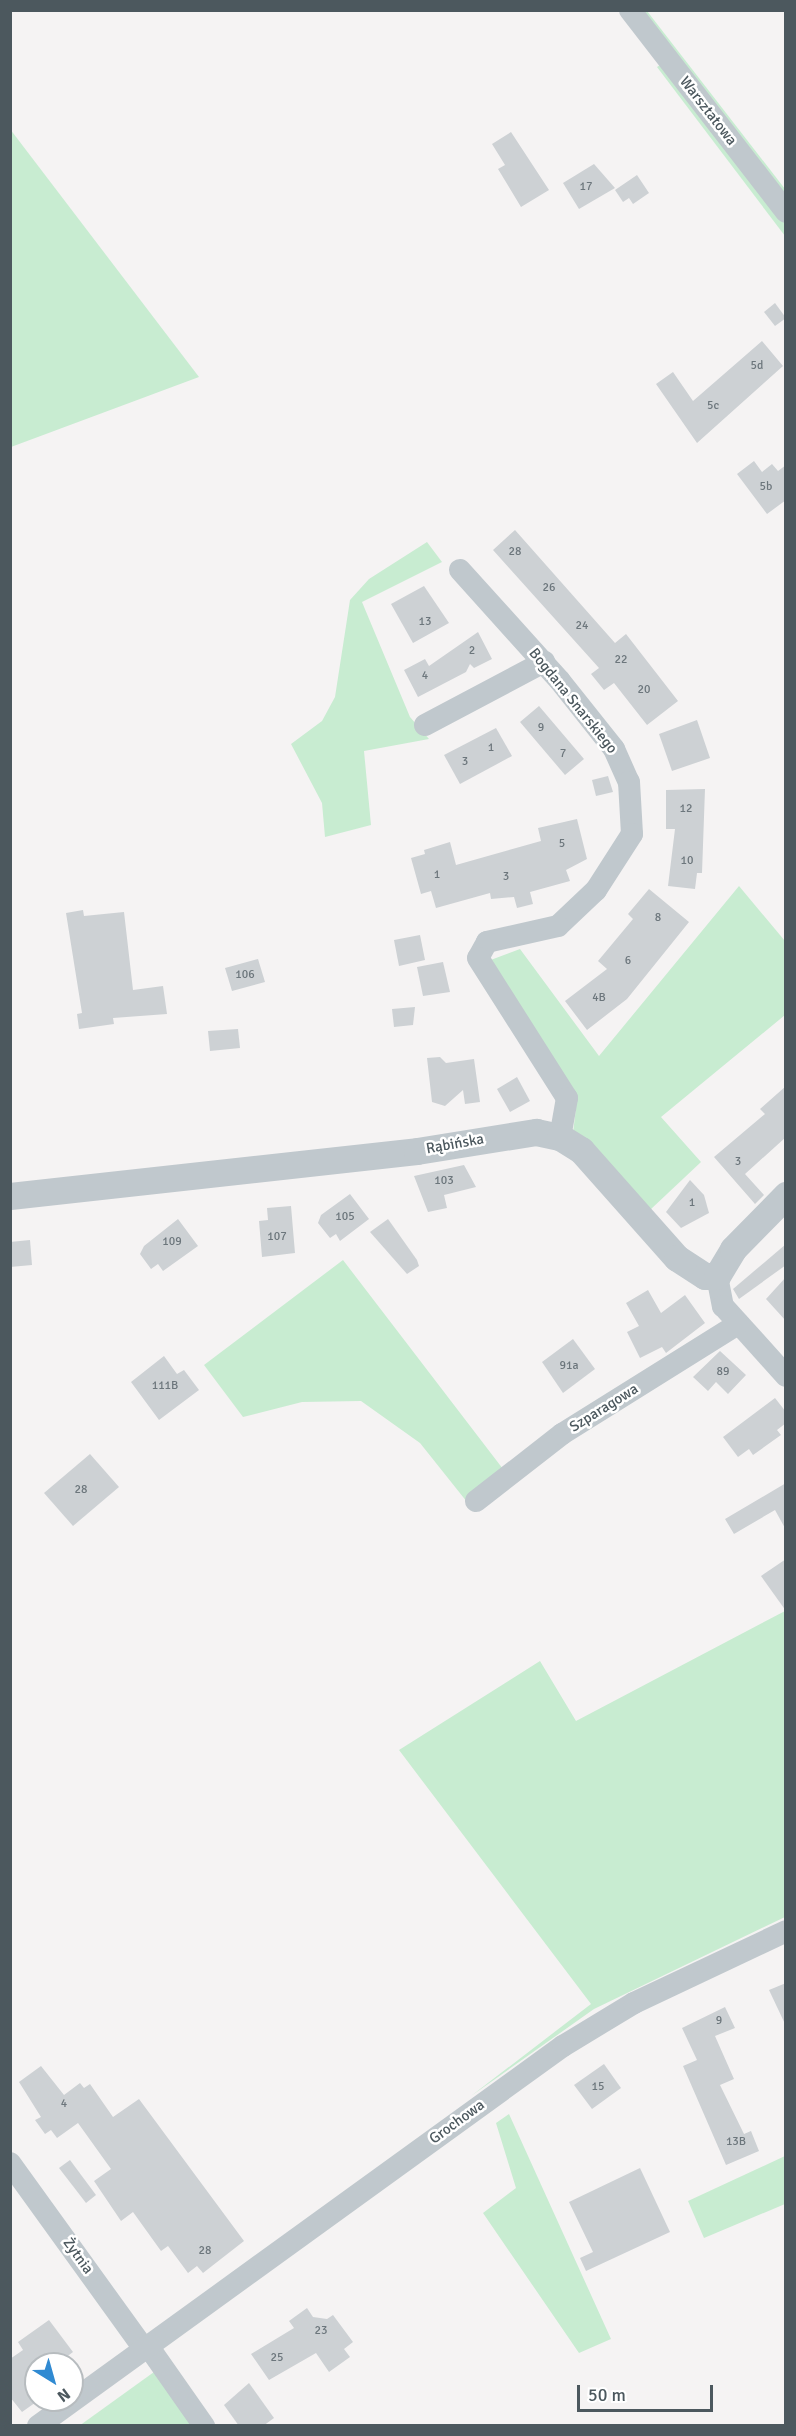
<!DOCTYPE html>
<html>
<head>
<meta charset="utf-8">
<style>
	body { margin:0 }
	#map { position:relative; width:796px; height:2436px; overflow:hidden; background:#f5f3f3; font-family:Signika,sans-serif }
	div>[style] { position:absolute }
	.green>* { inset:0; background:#c8ecd1 }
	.building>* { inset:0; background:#cdd1d4 }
	.minor>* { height:22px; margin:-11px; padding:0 11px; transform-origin:11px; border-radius:11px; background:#c0c8cd }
	.tertiary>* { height:27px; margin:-13.5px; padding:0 13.5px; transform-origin:13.5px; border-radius:13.5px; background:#c0c8cd }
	span { translate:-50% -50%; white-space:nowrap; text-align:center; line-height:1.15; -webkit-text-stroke:5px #fff; paint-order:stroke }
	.number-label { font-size:12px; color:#6c767c }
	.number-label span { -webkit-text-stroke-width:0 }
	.street-label { font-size:15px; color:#4c585e }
	.frame { position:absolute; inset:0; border:12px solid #4c585e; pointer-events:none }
	.north { position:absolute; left:24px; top:2352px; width:60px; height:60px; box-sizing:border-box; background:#fff; border:2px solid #b7bcbf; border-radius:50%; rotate:143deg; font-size:16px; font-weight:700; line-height:24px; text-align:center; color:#4c585e }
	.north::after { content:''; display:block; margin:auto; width:21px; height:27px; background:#308ad2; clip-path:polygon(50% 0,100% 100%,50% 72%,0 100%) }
	.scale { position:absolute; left:577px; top:2385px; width:136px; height:27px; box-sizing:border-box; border:3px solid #4c585e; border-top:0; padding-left:8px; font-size:18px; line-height:21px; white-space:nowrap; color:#4c585e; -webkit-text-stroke:4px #fff; paint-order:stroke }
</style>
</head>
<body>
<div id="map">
	<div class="green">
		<i style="clip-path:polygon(638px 11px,647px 11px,785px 189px,785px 202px)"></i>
		<i style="clip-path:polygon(663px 63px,785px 221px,785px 236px,657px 67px)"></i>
		<i style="clip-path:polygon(10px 129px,199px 377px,11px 447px,10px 447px)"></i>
		<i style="clip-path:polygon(427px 542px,442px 562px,362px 602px,410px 717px,429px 739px,364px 751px,371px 825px,325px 837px,322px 803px,291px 744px,322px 721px,335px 697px,350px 600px,369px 579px)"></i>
		<i style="clip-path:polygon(739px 886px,785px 941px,785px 1015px,661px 1117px,701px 1162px,650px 1210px,573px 1133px,576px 1108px,488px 961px,520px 949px,599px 1056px)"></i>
		<i style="clip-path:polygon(343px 1260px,503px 1469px,560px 1445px,475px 1512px,420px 1443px,361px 1401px,302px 1402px,243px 1417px,204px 1365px)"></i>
		<i style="clip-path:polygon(785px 1611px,785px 1917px,594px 2009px,471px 2096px,591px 2004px,399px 1750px,540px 1661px,576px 1721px)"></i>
		<i style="clip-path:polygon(509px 2114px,611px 2339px,579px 2353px,483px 2213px,516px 2188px,496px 2123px)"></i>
		<i style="clip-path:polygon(785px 2156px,785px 2204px,704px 2238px,688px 2201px)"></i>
		<i style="clip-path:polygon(154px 2372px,192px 2426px,79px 2426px)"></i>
	</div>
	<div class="building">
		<i style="clip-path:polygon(511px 132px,549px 190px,521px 207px,498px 169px,505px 165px,492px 144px)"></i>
		<i style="clip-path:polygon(594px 164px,615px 188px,579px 209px,563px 183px)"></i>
		<i style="clip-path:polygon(637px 175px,649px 193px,633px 204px,629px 198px,623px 202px,615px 190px)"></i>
		<i style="clip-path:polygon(775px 303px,786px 318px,775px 326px,764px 312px)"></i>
		<i style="clip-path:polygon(762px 341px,783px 366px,697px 443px,656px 384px,673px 372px,693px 401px)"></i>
		<i style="clip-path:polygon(754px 461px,762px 472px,772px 464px,778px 471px,786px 465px,786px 500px,767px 514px,737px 474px)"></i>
		<i style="clip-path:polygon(515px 530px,615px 643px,626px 634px,678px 701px,647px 725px,614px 683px,604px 690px,591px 674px,599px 668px,493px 550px)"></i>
		<i style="clip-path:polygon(424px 586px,449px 623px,413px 643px,391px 604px)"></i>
		<i style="clip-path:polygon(478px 632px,492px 659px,474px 668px,470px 664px,466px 672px,418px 697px,404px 670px,425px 659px,429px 666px)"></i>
		<i style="clip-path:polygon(539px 706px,584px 759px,565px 775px,520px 722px)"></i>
		<i style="clip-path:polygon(697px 720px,710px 758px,672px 771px,659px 734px)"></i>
		<i style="clip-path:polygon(496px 728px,512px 756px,460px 784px,444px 755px)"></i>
		<i style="clip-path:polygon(608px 776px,613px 792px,596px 796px,592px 780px)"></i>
		<i style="clip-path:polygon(705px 789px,702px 873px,697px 873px,695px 889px,668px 886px,675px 829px,666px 829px,666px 790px)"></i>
		<i style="clip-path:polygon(577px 819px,587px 859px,566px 870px,570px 881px,530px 892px,533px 904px,517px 908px,514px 897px,491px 899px,490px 893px,436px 908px,431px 891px,421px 894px,411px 858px,425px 854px,424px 850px,450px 842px,456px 865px,541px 841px,538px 828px)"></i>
		<i style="clip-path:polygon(649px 889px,689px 922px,627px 999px,587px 1030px,565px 1001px,607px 969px,598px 961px,633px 919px,628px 914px)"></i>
		<i style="clip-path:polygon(83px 910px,84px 916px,124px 912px,133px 990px,163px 986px,167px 1014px,113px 1018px,114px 1024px,79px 1029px,77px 1014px,82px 1013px,66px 913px)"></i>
		<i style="clip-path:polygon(420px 935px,425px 960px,399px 966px,394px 940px)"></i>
		<i style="clip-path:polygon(258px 959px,265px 982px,232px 991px,225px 968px)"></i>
		<i style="clip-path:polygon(443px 962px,450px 992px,423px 996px,417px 967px)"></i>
		<i style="clip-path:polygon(415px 1007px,413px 1025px,394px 1027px,392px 1009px)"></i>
		<i style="clip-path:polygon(238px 1029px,240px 1048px,210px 1051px,208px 1031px)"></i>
		<i style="clip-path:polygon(440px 1057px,446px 1063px,474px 1059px,480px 1102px,465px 1104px,463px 1090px,445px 1106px,432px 1102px,427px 1058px)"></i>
		<i style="clip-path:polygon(517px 1077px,530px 1101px,510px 1112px,497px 1089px)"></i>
		<i style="clip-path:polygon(786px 1086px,786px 1137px,745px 1174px,764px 1195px,755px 1204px,714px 1157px,765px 1114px,760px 1109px)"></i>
		<i style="clip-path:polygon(464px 1165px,476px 1187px,444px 1195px,447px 1208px,428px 1212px,414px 1176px)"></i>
		<i style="clip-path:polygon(690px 1180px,704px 1195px,709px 1213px,681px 1228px,666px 1212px)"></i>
		<i style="clip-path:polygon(350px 1194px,369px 1219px,340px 1241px,336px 1234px,330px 1238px,318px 1223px,321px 1215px)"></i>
		<i style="clip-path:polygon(291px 1206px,295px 1253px,262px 1257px,259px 1221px,268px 1220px,267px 1208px)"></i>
		<i style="clip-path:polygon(178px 1219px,198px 1246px,163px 1271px,158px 1264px,151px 1269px,140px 1254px,144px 1246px)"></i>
		<i style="clip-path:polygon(388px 1219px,417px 1260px,419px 1266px,407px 1274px,370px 1232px)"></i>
		<i style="clip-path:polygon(30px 1240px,32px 1265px,10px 1267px,10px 1242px)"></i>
		<i style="clip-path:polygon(786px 1244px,786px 1265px,739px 1299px,733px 1289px)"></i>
		<i style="clip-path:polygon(786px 1277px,786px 1321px,766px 1299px)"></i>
		<i style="clip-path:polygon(648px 1290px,661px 1313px,685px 1295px,705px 1323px,666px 1353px,662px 1347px,640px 1358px,627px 1332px,639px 1326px,626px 1303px)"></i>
		<i style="clip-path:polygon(573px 1339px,595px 1369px,563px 1393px,542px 1362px)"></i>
		<i style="clip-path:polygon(720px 1351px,746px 1375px,728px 1394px,716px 1382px,708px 1391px,693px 1377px)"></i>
		<i style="clip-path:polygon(164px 1356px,177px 1374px,184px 1370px,199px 1390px,159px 1420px,131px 1382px)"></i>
		<i style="clip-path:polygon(775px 1398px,786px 1412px,786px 1423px,777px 1430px,781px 1435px,753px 1455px,749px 1449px,738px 1457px,723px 1437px)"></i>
		<i style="clip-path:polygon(90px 1454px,119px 1487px,73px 1526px,44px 1493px)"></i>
		<i style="clip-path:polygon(786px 1483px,786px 1530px,775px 1510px,734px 1534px,725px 1519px)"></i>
		<i style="clip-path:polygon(786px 1559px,786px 1611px,761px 1576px)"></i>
		<i style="clip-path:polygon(786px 1983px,786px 2026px,769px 1990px)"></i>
		<i style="clip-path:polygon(725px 2007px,735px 2028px,715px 2036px,734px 2079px,720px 2085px,744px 2134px,751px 2131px,759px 2151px,726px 2165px,683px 2066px,697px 2060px,682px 2028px)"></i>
		<i style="clip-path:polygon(604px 2064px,621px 2088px,592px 2109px,574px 2085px)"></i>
		<i style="clip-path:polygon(41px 2066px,64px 2095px,80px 2083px,84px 2088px,90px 2084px,113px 2117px,139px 2099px,244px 2241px,203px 2273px,197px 2266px,188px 2273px,168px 2246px,161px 2251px,133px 2212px,121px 2221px,94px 2181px,111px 2169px,78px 2123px,57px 2138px,51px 2130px,45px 2134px,35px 2120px,41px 2117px,19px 2082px)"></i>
		<i style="clip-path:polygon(70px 2160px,96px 2195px,86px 2203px,59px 2168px)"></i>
		<i style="clip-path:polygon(640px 2168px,670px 2232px,586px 2271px,580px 2258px,593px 2252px,569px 2202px)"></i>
		<i style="clip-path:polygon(307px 2308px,313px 2317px,327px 2319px,333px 2315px,353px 2342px,344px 2349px,350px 2357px,329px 2372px,316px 2353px,269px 2380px,251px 2354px,294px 2328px,289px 2321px)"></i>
		<i style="clip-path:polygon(49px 2320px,73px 2352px,57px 2364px,36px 2364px,36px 2376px,29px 2381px,39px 2400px,22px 2412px,10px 2397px,10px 2359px,23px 2350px,18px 2342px)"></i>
		<i style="clip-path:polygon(249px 2383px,274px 2418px,263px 2426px,239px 2426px,224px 2405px)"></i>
	</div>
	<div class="minor">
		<i style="left:630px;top:10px;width:255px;rotate:52.3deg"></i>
		<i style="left:460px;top:570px;width:149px;rotate:48deg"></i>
		<i style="left:560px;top:681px;width:87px;rotate:51.5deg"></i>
		<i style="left:614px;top:749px;width:36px;rotate:66deg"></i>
		<i style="left:629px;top:782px;width:52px;rotate:86.7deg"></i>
		<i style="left:632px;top:834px;width:67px;rotate:122.7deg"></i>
		<i style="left:596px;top:890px;width:52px;rotate:136.5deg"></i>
		<i style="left:558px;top:926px;width:73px;rotate:167.3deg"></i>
		<i style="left:487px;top:942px;width:18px;rotate:119deg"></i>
		<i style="left:478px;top:958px;width:166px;rotate:57.6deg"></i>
		<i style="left:567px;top:1098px;width:40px;rotate:100deg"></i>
		<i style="left:425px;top:725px;width:135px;rotate:-27.9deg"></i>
		<i style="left:717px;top:1276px;width:31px;rotate:79deg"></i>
		<i style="left:723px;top:1306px;width:94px;rotate:48deg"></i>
		<i style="left:476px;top:1501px;width:109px;rotate:-37.9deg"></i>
		<i style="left:562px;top:1434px;width:208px;rotate:-32deg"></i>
		<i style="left:10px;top:2163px;width:229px;rotate:54.2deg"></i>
		<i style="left:148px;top:2346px;width:98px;rotate:55deg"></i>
		<i style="left:38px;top:2426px;width:648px;rotate:-35.9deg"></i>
		<i style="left:563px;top:2046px;width:83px;rotate:-31.2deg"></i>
		<i style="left:634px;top:2003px;width:168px;rotate:-25.3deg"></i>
	</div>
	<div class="tertiary">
		<i style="left:10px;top:1196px;width:409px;rotate:-6.3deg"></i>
		<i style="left:417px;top:1151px;width:121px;rotate:-9.1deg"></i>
		<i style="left:536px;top:1132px;width:25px;rotate:12deg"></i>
		<i style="left:560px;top:1137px;width:25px;rotate:32deg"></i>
		<i style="left:581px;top:1150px;width:144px;rotate:48.4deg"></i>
		<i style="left:677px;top:1258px;width:33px;rotate:33deg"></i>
		<i style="left:705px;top:1276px;width:12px"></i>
		<i style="left:717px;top:1276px;width:31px;rotate:-59deg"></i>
		<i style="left:733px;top:1249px;width:76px;rotate:-45.5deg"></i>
	</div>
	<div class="number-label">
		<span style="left:586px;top:187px">17</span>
		<span style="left:757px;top:366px">5d</span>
		<span style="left:713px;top:406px">5c</span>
		<span style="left:766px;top:487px">5b</span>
		<span style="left:515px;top:552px">28</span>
		<span style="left:549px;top:588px">26</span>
		<span style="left:425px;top:622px">13</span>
		<span style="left:582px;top:626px">24</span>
		<span style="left:472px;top:651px">2</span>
		<span style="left:621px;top:660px">22</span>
		<span style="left:425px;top:676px">4</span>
		<span style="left:644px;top:690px">20</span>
		<span style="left:541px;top:728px">9</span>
		<span style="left:491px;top:748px">1</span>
		<span style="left:563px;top:754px">7</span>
		<span style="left:465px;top:762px">3</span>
		<span style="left:686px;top:809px">12</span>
		<span style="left:562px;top:844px">5</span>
		<span style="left:687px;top:861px">10</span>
		<span style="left:437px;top:875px">1</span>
		<span style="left:506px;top:877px">3</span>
		<span style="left:658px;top:918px">8</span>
		<span style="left:628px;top:961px">6</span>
		<span style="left:245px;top:975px">106</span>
		<span style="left:599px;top:998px">4B</span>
		<span style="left:738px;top:1162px">3</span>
		<span style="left:444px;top:1181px">103</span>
		<span style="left:692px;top:1203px">1</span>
		<span style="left:345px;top:1217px">105</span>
		<span style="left:277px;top:1237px">107</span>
		<span style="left:172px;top:1242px">109</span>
		<span style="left:569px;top:1366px">91a</span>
		<span style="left:723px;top:1372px">89</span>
		<span style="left:165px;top:1386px">111B</span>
		<span style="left:81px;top:1490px">28</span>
		<span style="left:719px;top:2021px">9</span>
		<span style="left:598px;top:2087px">15</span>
		<span style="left:64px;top:2104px">4</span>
		<span style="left:736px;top:2142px">13B</span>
		<span style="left:205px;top:2251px">28</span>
		<span style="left:321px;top:2331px">23</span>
		<span style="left:277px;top:2358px">25</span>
	</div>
	<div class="street-label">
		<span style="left:708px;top:111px;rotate:52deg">Warsztatowa</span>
		<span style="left:573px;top:701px;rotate:51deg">Bogdana Snarskiego</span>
		<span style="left:455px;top:1144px;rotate:-10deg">Rąbińska</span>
		<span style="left:604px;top:1408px;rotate:-32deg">Szparagowa</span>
		<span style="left:457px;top:2122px;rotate:-36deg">Grochowa</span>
		<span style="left:78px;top:2256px;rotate:54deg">Żytnia</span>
	</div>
	<div class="frame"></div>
	<div class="north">N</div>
	<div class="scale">50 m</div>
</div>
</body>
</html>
